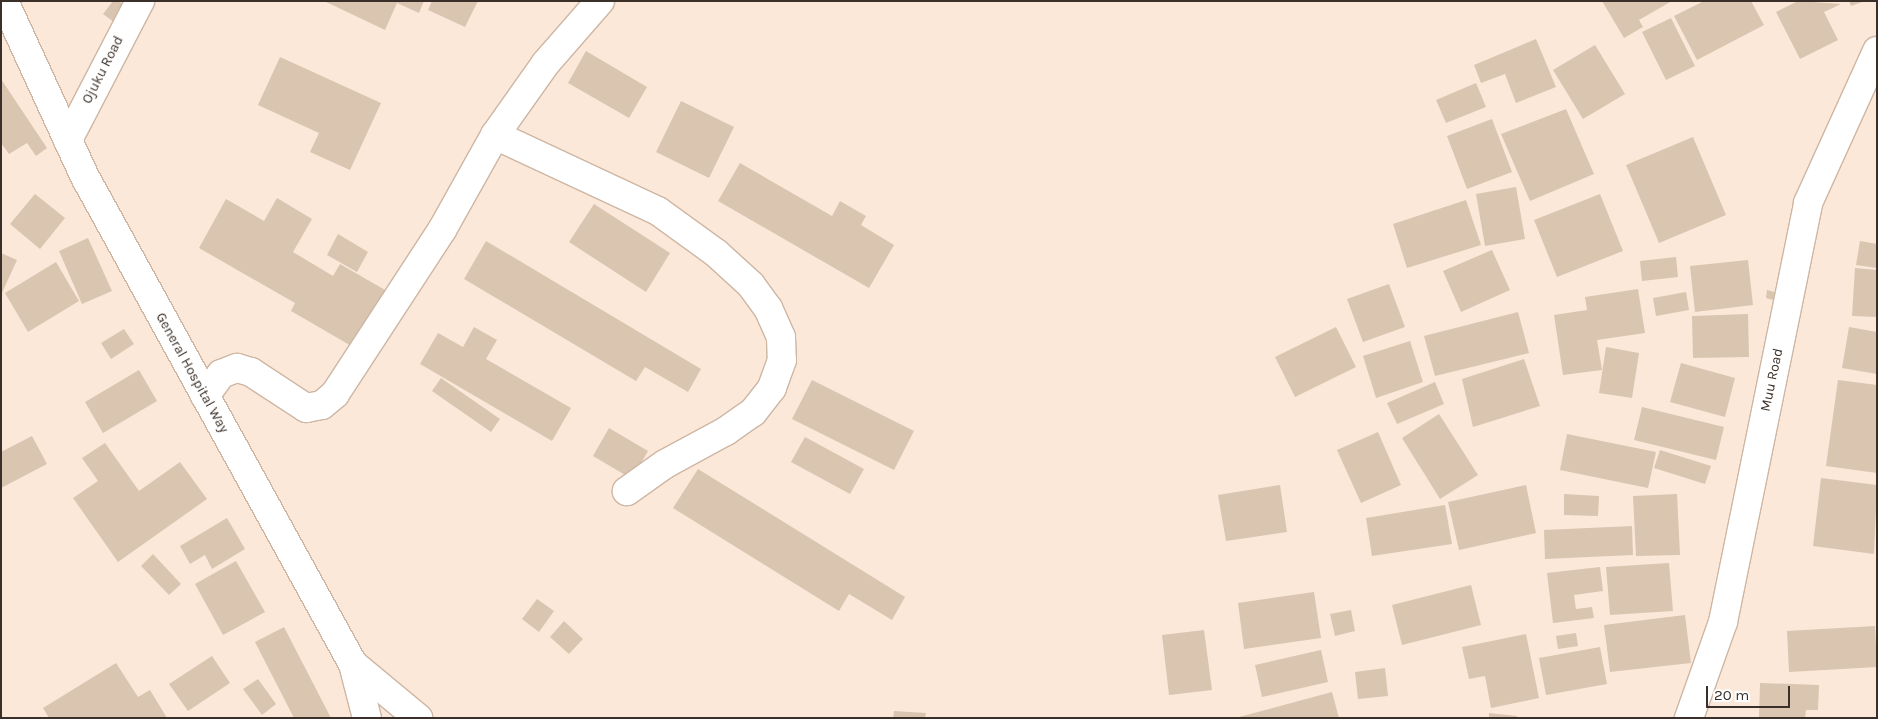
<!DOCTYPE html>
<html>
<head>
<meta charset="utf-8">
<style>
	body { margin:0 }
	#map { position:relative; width:1878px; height:719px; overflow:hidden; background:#fce8d9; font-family:Karla,sans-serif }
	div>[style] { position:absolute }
	.building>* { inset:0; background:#d9c5b0 }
	.roads { filter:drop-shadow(1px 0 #cdb6a3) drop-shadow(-1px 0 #cdb6a3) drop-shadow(0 1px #cdb6a3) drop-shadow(0 -1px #cdb6a3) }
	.street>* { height:28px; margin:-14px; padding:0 14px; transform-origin:14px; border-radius:14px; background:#fff }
	.secondary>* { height:28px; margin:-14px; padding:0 14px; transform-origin:14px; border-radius:14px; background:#fff }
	span { translate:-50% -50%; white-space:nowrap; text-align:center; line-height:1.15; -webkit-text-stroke:4px #fff; paint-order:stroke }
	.street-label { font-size:14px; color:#3a3029 }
	.frame { position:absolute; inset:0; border:2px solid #3a3029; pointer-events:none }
	.scale { position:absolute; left:1706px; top:686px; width:84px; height:22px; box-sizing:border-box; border:2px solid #3a3029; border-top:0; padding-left:6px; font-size:15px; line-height:18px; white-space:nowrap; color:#3a3029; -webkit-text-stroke:4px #fff; paint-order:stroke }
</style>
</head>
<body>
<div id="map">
	<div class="building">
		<i style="clip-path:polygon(113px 1px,119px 1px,131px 11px,119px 26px,103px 14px)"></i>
		<i style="clip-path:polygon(324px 1px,424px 1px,419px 13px,397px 3px,385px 30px)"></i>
		<i style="clip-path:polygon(432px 1px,478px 1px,465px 27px,428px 10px)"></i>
		<i style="clip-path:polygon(1602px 1px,1672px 1px,1639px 20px,1643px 27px,1624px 38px)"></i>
		<i style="clip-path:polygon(1704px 1px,1751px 1px,1764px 25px,1697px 60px,1674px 16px)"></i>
		<i style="clip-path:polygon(1798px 1px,1841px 4px,1824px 12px,1838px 40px,1800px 59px,1776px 12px)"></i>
		<i style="clip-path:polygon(1849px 1px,1865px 1px,1851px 6px)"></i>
		<i style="clip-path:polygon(1671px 18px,1695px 66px,1666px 80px,1642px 32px)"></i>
		<i style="clip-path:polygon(1536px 39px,1556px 87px,1516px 103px,1505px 74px,1481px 83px,1474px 65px)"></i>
		<i style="clip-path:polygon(1595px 45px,1625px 94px,1583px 119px,1553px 70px)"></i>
		<i style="clip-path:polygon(586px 51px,647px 87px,629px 118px,568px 83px)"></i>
		<i style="clip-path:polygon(280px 57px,381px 103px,350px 170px,310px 152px,319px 133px,258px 105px)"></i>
		<i style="clip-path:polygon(1px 79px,47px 148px,36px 156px,27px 143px,9px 154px,1px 143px)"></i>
		<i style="clip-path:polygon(1476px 83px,1486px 107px,1446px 123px,1436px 100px)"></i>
		<i style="clip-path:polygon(681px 101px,734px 127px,709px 178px,656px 152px)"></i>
		<i style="clip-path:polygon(1566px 109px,1594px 174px,1530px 201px,1501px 134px)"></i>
		<i style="clip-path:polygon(1492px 119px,1512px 172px,1467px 189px,1447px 136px)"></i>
		<i style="clip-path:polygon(1693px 137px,1726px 215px,1659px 243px,1626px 165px)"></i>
		<i style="clip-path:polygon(740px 163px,832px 216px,840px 201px,866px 216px,861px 225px,894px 245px,869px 288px,718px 201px)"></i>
		<i style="clip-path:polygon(1516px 187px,1525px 239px,1485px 246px,1476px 194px)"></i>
		<i style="clip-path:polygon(35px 194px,65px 218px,40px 249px,10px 224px)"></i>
		<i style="clip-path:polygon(1600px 194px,1623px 251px,1557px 277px,1534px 220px)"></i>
		<i style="clip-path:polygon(277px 198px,312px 219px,293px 252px,333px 276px,340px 264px,392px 294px,360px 351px,291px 311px,295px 303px,199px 248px,226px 199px,264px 221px)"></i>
		<i style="clip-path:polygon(1466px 200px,1481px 245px,1407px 268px,1393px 224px)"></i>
		<i style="clip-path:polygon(594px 204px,670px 253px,646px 292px,569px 242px)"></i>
		<i style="clip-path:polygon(338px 234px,368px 252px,357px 272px,327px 255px)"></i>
		<i style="clip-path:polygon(88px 238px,112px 291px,82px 304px,59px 251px)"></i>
		<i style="clip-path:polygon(486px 241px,701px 369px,688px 392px,645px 367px,636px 381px,464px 279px)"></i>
		<i style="clip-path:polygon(1860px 241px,1877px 244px,1877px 268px,1856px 265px)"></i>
		<i style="clip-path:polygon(1492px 250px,1510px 290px,1461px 312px,1443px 271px)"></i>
		<i style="clip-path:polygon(1px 253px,17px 260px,1px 295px)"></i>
		<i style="clip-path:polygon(1676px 257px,1678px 277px,1642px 281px,1640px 261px)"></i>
		<i style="clip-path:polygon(1748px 260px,1753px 305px,1695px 312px,1690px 266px)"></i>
		<i style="clip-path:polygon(56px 262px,79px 301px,28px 332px,5px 293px)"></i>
		<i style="clip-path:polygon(1855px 268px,1877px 270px,1877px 317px,1852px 316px)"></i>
		<i style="clip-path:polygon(1389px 284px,1405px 327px,1363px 342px,1347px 299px)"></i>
		<i style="clip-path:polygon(1638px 289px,1645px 333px,1597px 340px,1602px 370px,1563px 375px,1554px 315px,1587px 310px,1585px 297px)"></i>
		<i style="clip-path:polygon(1767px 290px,1782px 294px,1780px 302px,1766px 298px)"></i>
		<i style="clip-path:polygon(1686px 292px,1689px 310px,1656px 316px,1653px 298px)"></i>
		<i style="clip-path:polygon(1518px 312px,1529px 353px,1435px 376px,1424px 336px)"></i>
		<i style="clip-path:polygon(1748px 314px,1749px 357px,1693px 358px,1692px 316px)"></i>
		<i style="clip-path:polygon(474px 327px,497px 340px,486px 359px,571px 408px,552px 441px,420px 364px,438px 333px,463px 347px)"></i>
		<i style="clip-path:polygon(1336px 327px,1356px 367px,1295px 397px,1275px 357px)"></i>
		<i style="clip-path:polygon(1849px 327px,1877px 332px,1877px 374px,1842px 368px)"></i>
		<i style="clip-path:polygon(124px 329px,134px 344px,111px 359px,101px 343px)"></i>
		<i style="clip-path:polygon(1410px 341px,1423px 382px,1376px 398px,1363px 356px)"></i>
		<i style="clip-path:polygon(1606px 347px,1639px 353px,1632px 398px,1599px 393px)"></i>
		<i style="clip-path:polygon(1524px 359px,1540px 406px,1473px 427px,1462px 379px)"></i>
		<i style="clip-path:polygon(1681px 363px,1735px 378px,1725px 417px,1670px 402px)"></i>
		<i style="clip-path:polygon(139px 370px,157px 401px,103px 433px,85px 402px)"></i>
		<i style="clip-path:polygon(441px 378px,500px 419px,491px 432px,432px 391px)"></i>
		<i style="clip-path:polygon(812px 380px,914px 431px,894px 470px,792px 419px)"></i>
		<i style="clip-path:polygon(1838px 380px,1877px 385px,1877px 473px,1826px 466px)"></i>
		<i style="clip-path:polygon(1435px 382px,1444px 404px,1397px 424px,1387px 403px)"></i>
		<i style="clip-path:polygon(1642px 407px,1724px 427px,1716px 460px,1634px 440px)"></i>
		<i style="clip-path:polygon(1439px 414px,1478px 475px,1440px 499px,1402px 438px)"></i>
		<i style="clip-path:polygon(609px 428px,648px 451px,632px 479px,593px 456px)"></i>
		<i style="clip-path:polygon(1378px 432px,1401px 485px,1361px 503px,1337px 450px)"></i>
		<i style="clip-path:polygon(1567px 434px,1656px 452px,1648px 488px,1560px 470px)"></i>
		<i style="clip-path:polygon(32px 436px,47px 464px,1px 488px,1px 452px)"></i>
		<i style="clip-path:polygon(805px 437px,864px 469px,850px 494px,791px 462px)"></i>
		<i style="clip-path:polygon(105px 443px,139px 491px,180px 462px,207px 499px,118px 562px,73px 498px,98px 481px,82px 458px)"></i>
		<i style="clip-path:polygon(1660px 450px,1711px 466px,1705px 484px,1654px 468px)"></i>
		<i style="clip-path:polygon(698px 469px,905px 597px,892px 620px,849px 594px,839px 611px,673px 508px)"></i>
		<i style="clip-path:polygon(1821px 478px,1877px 485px,1874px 554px,1813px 546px)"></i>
		<i style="clip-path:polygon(1280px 485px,1287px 532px,1226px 541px,1218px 495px)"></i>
		<i style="clip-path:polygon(1526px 485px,1536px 533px,1459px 550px,1448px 502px)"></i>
		<i style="clip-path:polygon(1564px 494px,1599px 496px,1598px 516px,1564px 515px)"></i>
		<i style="clip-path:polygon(1677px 494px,1680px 555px,1636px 556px,1633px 496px)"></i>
		<i style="clip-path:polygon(1445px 505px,1452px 544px,1372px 556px,1366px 518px)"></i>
		<i style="clip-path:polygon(227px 518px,245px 549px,212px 569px,205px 555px,190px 564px,180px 546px)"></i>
		<i style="clip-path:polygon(1632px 526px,1633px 555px,1545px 559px,1544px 530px)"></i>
		<i style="clip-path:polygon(153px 554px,181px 584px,169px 595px,141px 566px)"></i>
		<i style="clip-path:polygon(236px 561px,265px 612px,223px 635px,195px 584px)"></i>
		<i style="clip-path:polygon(1669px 563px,1673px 611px,1610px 615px,1606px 567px)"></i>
		<i style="clip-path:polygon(1600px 567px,1603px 591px,1574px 595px,1576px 609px,1592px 607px,1594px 618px,1553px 623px,1547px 573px)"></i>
		<i style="clip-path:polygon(1471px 585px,1481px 625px,1402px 645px,1392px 605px)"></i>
		<i style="clip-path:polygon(1314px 592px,1321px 638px,1244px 649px,1238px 603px)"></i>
		<i style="clip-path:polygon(537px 599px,554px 611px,539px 632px,522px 619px)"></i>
		<i style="clip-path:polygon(1351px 610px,1355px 631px,1335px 636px,1330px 614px)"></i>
		<i style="clip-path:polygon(1685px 615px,1691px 663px,1610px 672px,1604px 625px)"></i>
		<i style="clip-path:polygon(564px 621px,583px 639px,569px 654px,550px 637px)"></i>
		<i style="clip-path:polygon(1875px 626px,1877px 667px,1789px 672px,1787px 631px)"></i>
		<i style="clip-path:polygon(284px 627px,331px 718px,294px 718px,255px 642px)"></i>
		<i style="clip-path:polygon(1204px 630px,1212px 690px,1169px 695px,1162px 635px)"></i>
		<i style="clip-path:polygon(1576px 633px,1578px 646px,1558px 649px,1556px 636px)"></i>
		<i style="clip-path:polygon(1526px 634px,1539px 698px,1491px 708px,1485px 676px,1469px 679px,1462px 647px)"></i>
		<i style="clip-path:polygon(1600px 647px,1607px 684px,1546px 695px,1539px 658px)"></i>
		<i style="clip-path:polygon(1321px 650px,1328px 682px,1262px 697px,1255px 665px)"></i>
		<i style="clip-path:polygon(212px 656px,230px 683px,188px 711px,169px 684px)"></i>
		<i style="clip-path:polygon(116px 663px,138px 697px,150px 690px,167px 718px,49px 718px,43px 708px)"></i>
		<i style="clip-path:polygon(1385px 668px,1388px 696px,1358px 699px,1355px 672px)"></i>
		<i style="clip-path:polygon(258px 679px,276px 704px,262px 715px,243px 689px)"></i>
		<i style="clip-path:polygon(1760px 683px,1819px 685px,1818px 710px,1806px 710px,1805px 718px,1759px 718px)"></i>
		<i style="clip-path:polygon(1332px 692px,1339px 718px,1239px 718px,1239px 717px)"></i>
		<i style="clip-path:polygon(894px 711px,926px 713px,925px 718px,893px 718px)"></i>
		<i style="clip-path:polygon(1489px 713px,1517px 716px,1516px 718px,1489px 718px)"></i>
	</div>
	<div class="roads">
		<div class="street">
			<i style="left:495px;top:135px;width:180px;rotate:25deg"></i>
			<i style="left:658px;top:211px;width:72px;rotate:35.9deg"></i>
			<i style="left:716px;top:253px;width:47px;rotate:42.4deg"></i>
			<i style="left:751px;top:285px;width:29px;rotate:54deg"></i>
			<i style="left:768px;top:308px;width:32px;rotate:66deg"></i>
			<i style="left:781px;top:337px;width:23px;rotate:88deg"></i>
			<i style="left:782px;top:360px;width:30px;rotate:110deg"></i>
			<i style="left:772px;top:388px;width:31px;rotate:128deg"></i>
			<i style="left:753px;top:412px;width:33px;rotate:145deg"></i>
			<i style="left:726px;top:431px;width:69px;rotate:151.6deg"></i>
			<i style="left:665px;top:464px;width:47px;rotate:144.6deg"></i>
			<i style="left:205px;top:396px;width:27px;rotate:-54deg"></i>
			<i style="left:221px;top:374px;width:17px;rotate:-21deg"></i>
			<i style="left:237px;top:368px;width:15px;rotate:16deg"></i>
			<i style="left:251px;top:372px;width:66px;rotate:33.2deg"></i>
			<i style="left:306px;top:408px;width:16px;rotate:-11deg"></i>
			<i style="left:322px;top:405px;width:17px;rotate:-40deg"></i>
			<i style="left:335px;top:394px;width:196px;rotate:-56.9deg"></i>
			<i style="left:442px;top:230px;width:109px;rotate:-60.8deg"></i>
			<i style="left:495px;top:135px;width:88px;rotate:-54.7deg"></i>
			<i style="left:546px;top:63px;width:82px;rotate:-48.9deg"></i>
			<i style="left:1689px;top:718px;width:102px;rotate:-70.5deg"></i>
			<i style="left:1723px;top:622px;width:428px;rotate:-78.5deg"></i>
			<i style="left:1808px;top:203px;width:167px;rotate:-65.6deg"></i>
		</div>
		<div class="secondary">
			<i style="left:4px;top:1px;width:194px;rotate:65.3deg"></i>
			<i style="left:85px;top:177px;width:556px;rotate:61.18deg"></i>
			<i style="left:353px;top:664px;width:85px;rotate:39.7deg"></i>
			<i style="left:68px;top:140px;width:157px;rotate:-62.6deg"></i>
			<i style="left:353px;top:664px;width:56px;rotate:75.5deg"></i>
		</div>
	</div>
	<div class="street-label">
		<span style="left:103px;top:70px;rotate:-63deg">Ojuku Road</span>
		<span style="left:192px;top:373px;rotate:61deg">General Hospital Way</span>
		<span style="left:1772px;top:380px;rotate:-78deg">Muu Road</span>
	</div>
	<div class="frame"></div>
	<div class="scale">20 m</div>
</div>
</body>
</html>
